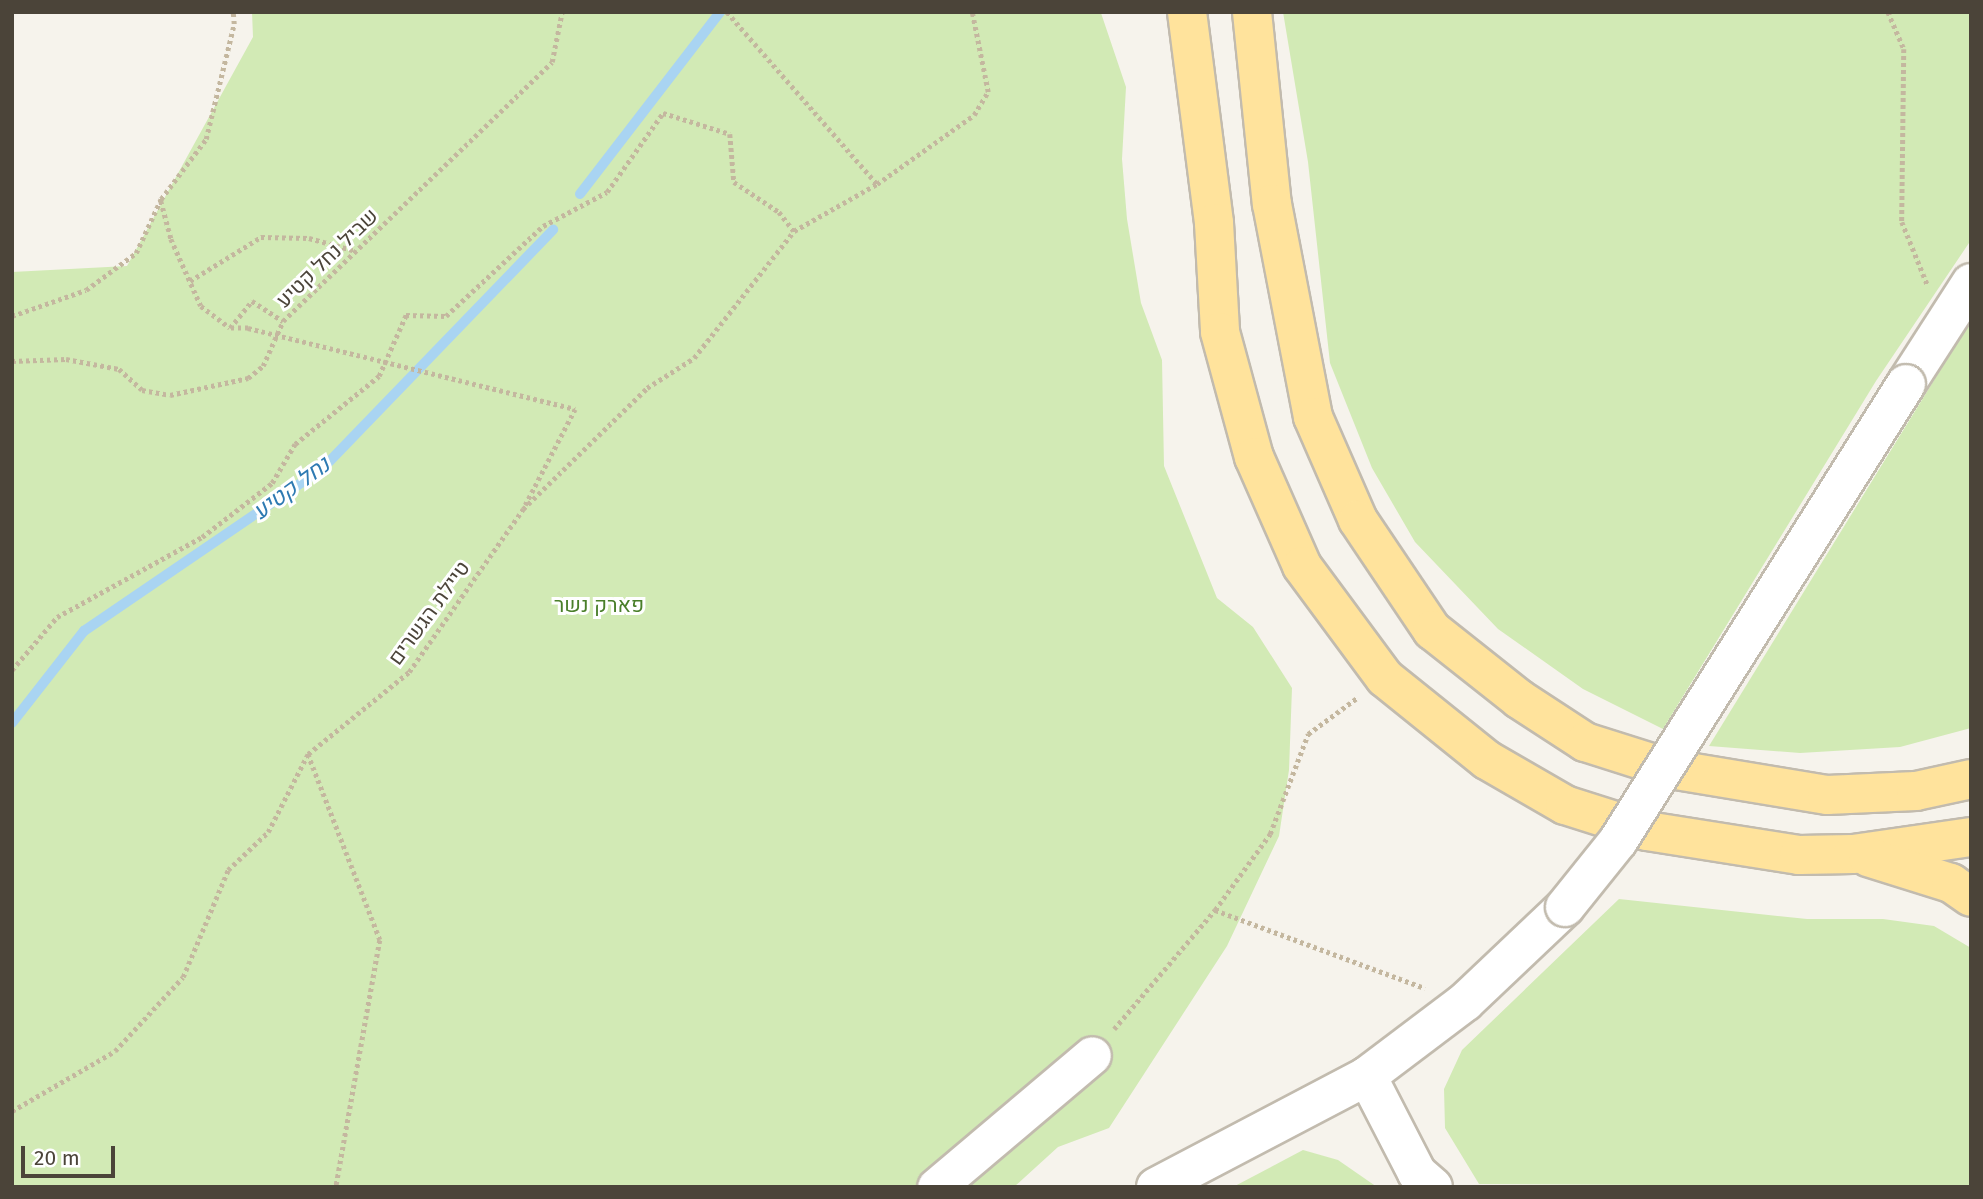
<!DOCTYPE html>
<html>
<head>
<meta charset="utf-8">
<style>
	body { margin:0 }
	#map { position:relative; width:1983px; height:1199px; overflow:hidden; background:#f6f3ec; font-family:"Fira Sans",Heebo,sans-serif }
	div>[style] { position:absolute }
	.green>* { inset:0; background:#d2eab5 }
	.stream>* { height:10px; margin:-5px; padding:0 5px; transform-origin:5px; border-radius:5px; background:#a9d4f2 }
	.path>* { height:4.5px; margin-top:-2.25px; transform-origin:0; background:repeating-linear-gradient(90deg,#c4b79f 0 3.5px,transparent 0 7px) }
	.roads { filter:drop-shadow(2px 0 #c2bbae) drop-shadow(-2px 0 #c2bbae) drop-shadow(0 2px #c2bbae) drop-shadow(0 -2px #c2bbae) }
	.minor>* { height:37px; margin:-18.5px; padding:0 18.5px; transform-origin:18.5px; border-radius:18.5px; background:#fff }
	.tertiary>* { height:38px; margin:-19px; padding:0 19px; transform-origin:19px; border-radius:19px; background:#fff }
	.primary>* { height:38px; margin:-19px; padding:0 19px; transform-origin:19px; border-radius:19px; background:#ffe39c }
	.path-bridge>* { height:4.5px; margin-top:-2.25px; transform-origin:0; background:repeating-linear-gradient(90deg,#c4b79f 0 3.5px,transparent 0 7px) }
	.bridges { filter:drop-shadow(2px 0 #c2bbae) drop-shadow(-2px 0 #c2bbae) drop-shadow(0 2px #c2bbae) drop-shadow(0 -2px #c2bbae) }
	.tertiary-bridge>* { height:38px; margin:-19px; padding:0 19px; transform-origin:19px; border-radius:19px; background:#fff }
	span { translate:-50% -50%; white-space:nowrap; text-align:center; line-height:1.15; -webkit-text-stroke:6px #fff; paint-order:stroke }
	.street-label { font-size:21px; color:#4b4439 }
	.park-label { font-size:21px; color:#4a7f2a }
	.water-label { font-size:23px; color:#2e7ab2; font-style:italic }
	.frame { position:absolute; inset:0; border:14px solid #4b4439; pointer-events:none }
	.scale { position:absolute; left:21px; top:1146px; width:94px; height:32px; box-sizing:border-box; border:4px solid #4b4439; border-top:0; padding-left:9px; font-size:21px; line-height:24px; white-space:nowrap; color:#4b4439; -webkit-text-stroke:5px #fff; paint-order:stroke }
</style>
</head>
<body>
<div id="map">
	<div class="green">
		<i style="clip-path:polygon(252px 12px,1101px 13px,1126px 87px,1122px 159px,1127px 219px,1141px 303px,1162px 360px,1164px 466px,1217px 598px,1253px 627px,1292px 688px,1289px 770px,1279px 836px,1227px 946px,1109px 1128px,1058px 1147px,1014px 1187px,12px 1187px,12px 272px,127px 266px,253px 37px)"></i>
		<i style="clip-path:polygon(1283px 12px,1971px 12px,1971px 240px,1876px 381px,1663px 729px,1583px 689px,1498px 629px,1415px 542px,1372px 468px,1330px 363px,1308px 162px)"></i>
		<i style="clip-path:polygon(1971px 320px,1971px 728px,1900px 747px,1800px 753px,1709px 746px)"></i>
		<i style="clip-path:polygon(1619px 899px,1807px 919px,1883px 919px,1934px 926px,1971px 948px,1971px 1187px,1479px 1184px,1445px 1128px,1444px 1089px,1462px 1050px)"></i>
		<i style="clip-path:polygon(1303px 1150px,1338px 1160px,1377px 1187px,1233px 1187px)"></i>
	</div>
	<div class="stream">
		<i style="left:580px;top:194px;width:230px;rotate:-52.4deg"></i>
		<i style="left:12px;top:723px;width:117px;rotate:-52deg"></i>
		<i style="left:84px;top:631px;width:291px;rotate:-34.3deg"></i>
		<i style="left:324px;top:467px;width:330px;rotate:-46deg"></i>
	</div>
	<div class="path">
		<i style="left:727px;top:12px;width:228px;rotate:48.9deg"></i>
		<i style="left:1888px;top:12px;width:40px;rotate:66.6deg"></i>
		<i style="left:1904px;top:49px;width:173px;rotate:90.7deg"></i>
		<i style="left:1902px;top:222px;width:69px;rotate:67.9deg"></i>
		<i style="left:161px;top:201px;width:39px;rotate:75deg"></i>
		<i style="left:171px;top:239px;width:73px;rotate:65.9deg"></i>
		<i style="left:201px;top:306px;width:36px;rotate:37deg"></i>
		<i style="left:190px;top:281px;width:84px;rotate:-31.8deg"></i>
		<i style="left:261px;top:237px;width:48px;rotate:1.2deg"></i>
		<i style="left:309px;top:238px;width:49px;rotate:15.5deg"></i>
		<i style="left:12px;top:316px;width:78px;rotate:-19.4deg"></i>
		<i style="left:86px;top:290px;width:62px;rotate:-36.5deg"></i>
		<i style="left:136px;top:253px;width:60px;rotate:-65.2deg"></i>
		<i style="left:161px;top:199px;width:75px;rotate:-53.1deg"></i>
		<i style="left:206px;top:139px;width:118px;rotate:-76.3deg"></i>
		<i style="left:234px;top:24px;width:12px;rotate:-95deg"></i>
		<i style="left:248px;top:328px;width:18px;rotate:180deg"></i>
		<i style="left:230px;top:328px;width:35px;rotate:-51deg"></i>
		<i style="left:252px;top:301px;width:37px;rotate:33deg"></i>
		<i style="left:12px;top:361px;width:54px;rotate:-2.1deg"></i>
		<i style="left:66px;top:359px;width:54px;rotate:10.7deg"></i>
		<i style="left:119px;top:369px;width:31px;rotate:42deg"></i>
		<i style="left:142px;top:390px;width:28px;rotate:10deg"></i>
		<i style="left:170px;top:395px;width:80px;rotate:-12.3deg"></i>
		<i style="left:248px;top:378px;width:19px;rotate:-39deg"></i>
		<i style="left:263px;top:366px;width:49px;rotate:-66deg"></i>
		<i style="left:283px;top:321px;width:373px;rotate:-43.9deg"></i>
		<i style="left:552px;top:62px;width:51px;rotate:-78.7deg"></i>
		<i style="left:525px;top:505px;width:108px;rotate:-62.5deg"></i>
		<i style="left:12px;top:670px;width:70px;rotate:-49.7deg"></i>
		<i style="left:57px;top:617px;width:166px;rotate:-28.9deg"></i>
		<i style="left:202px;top:537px;width:88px;rotate:-37.6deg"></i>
		<i style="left:272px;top:483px;width:45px;rotate:-59.5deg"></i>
		<i style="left:295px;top:444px;width:108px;rotate:-39deg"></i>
		<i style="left:379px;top:376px;width:67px;rotate:-66.1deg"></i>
		<i style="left:406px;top:315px;width:40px;rotate:1.4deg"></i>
		<i style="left:446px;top:316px;width:132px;rotate:-42.9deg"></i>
		<i style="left:543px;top:226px;width:72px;rotate:-28deg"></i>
		<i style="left:607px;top:192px;width:97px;rotate:-54.7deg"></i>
		<i style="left:663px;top:113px;width:70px;rotate:17.4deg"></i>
		<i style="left:730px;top:134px;width:48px;rotate:85.2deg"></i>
		<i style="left:734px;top:182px;width:54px;rotate:33.7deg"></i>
		<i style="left:779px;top:212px;width:24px;rotate:52deg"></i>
		<i style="left:308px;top:754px;width:199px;rotate:68.8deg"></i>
		<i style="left:380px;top:940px;width:251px;rotate:100.1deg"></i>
		<i style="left:1215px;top:910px;width:94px;rotate:-54.1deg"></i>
		<i style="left:1270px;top:834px;width:107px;rotate:-69.2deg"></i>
		<i style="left:1308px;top:734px;width:61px;rotate:-36.3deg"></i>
		<i style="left:1114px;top:1029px;width:156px;rotate:-49.7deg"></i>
		<i style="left:1215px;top:910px;width:224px;rotate:20.4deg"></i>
		<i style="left:12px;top:1111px;width:119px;rotate:-30.2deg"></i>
		<i style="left:115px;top:1051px;width:100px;rotate:-47.4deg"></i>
		<i style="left:183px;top:977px;width:116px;rotate:-67.2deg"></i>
		<i style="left:228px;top:870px;width:55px;rotate:-43.5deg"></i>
		<i style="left:268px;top:832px;width:88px;rotate:-62.9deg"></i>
		<i style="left:308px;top:754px;width:130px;rotate:-39.1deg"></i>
		<i style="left:409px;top:672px;width:199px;rotate:-55deg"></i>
		<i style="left:523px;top:509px;width:173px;rotate:-44.3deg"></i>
		<i style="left:647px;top:388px;width:56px;rotate:-32.6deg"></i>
		<i style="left:694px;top:358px;width:162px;rotate:-51.8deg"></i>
		<i style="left:794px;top:231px;width:95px;rotate:-29.5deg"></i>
		<i style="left:877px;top:184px;width:119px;rotate:-35.4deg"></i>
		<i style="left:974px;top:115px;width:27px;rotate:-59deg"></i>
		<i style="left:988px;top:92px;width:82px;rotate:-101.3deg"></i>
	</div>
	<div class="roads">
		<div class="minor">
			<i style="left:936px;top:1187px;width:204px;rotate:-40.2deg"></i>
		</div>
		<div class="tertiary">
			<i style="left:1906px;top:384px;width:120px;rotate:-57.2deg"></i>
			<i style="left:1367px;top:1076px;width:109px;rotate:62.7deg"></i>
			<i style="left:1417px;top:1173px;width:21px;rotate:41deg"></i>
			<i style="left:1156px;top:1187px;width:238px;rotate:-27.7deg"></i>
			<i style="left:1367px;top:1076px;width:123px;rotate:-37.1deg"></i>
			<i style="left:1465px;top:1002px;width:138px;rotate:-43.5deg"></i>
		</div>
		<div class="primary">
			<i style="left:1187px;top:12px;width:213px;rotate:82.7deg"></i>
			<i style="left:1214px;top:223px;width:109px;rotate:86.8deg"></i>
			<i style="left:1220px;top:332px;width:130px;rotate:74.8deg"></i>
			<i style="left:1254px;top:457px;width:119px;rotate:66.2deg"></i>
			<i style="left:1302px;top:566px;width:139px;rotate:53.5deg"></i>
			<i style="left:1385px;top:678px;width:131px;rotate:38.8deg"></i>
			<i style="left:1487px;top:760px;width:90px;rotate:30deg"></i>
			<i style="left:1565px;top:805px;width:86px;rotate:17.6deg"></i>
			<i style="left:1647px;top:831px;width:154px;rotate:9deg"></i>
			<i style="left:1799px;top:855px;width:54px;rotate:-1.1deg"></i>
			<i style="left:1853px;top:854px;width:119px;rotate:-8.2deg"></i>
			<i style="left:1252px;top:12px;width:193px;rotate:84.1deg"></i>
			<i style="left:1272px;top:204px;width:217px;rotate:79.1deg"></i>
			<i style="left:1313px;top:417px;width:112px;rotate:66.4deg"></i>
			<i style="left:1358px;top:520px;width:133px;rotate:56.1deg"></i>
			<i style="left:1432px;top:630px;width:111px;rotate:38.4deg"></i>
			<i style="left:1519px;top:699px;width:79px;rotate:33.1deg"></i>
			<i style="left:1585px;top:742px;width:89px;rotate:17.6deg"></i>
			<i style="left:1670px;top:769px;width:159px;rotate:9.4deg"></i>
			<i style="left:1827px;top:795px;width:89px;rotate:-2.6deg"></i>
			<i style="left:1916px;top:791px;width:56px;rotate:-12.3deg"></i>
			<i style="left:1868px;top:857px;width:87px;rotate:17.4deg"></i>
			<i style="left:1951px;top:883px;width:24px;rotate:35deg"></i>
		</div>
	</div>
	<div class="path-bridge">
		<i style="left:248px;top:328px;width:337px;rotate:13.9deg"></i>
	</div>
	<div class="bridges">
		<div class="tertiary-bridge">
			<i style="left:1565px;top:907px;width:85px;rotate:-51.2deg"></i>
			<i style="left:1618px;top:841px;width:540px;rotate:-57.78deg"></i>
		</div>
	</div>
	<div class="street-label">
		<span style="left:327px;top:258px;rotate:-44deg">שביל נחל קטיע</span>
		<span style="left:429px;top:613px;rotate:-54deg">טיילת הגשרים</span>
	</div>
	<div class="park-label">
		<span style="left:599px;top:605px">פארק נשר</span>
	</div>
	<div class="water-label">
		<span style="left:291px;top:488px;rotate:-36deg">נחל קטיע</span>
	</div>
	<div class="frame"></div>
	<div class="scale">20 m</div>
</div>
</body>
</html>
